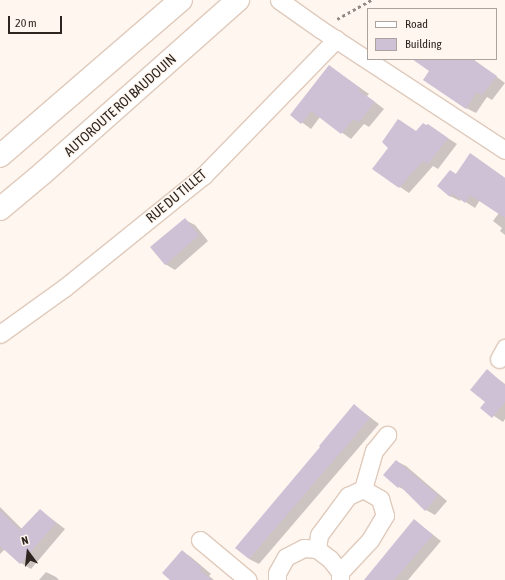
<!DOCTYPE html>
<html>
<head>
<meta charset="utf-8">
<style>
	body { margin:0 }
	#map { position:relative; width:505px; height:580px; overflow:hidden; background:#fff6f0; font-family:"Asap Condensed",sans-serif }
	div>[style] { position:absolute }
	.shadow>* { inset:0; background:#0003 }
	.building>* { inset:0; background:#cec0d5 }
	.path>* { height:2.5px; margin-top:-1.25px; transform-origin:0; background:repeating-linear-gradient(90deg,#938b85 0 3px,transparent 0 6px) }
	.roads { filter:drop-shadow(1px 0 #dfcabb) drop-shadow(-1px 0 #dfcabb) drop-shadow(0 1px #dfcabb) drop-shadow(0 -1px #dfcabb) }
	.minor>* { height:17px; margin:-8.5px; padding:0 8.5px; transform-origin:8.5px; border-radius:8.5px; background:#fff }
	.highway>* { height:22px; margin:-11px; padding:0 11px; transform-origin:11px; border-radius:11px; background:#fff }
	span { translate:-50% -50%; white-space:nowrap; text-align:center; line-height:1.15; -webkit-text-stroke:3px #fff6f0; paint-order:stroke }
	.street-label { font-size:14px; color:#2d2620 }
	.legend { position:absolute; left:367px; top:8px; width:130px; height:52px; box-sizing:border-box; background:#fff6f0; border:1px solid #aba39d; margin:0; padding:5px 7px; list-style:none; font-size:12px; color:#2d2620 }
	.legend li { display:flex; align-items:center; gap:8px; height:20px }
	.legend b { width:20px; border:1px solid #aba39d }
	.north { position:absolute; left:8px; top:532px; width:40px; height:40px; -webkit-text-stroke:3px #fff6f0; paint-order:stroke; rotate:345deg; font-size:11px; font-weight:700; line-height:16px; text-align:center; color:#2d2620 }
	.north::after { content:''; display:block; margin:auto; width:14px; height:18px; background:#2d2620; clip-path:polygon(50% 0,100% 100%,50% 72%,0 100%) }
	.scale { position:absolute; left:8px; top:16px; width:54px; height:18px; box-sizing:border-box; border:2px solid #2d2620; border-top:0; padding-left:5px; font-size:12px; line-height:14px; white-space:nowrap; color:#2d2620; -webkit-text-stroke:3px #fff6f0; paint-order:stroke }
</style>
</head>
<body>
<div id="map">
	<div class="shadow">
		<i style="clip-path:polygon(414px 59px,473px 59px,505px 83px,492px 100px,487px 97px,476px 113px,466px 108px,431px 71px)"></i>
		<i style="clip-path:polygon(329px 66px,369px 94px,367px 96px,384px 109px,369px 127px,364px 124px,351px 139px,320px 117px,311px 129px,292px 115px)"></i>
		<i style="clip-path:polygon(399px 120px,417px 132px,437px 131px,457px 144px,438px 169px,433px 166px,409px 193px,400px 187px,389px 148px)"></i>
		<i style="clip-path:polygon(471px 154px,505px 178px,505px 235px,500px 231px,502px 228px,493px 221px,499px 213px,480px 200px,475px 208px,461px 199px,460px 201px,450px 196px,456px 174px)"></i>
		<i style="clip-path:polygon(185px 220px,195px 225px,208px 241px,175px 270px,165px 264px)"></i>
		<i style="clip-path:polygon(487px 371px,505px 384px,505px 419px,503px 422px,482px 408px,487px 402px)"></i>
		<i style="clip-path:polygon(354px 405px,379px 424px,259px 564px,249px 559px,322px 447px)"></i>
		<i style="clip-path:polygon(396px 461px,406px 466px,447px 501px,435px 515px,426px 510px,408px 492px,399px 487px)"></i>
		<i style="clip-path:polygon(0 507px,22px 529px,40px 510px,65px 529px,31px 569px,21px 563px,5px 549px,0 554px)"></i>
		<i style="clip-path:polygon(414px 520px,441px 541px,408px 580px,365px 580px)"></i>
		<i style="clip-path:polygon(182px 551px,191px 557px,211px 574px,209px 576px,214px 580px,185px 580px)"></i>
		<i style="clip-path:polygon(46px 572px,56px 577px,59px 580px,39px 580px)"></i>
	</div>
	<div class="building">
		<i style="clip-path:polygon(412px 59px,472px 59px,497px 76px,482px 95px,477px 92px,466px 109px,423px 80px,429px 71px)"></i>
		<i style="clip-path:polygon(329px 65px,360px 88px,358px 90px,375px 102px,359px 122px,354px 119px,341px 134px,311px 111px,301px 124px,290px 115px)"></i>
		<i style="clip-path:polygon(398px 119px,416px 131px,423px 123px,426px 125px,428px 124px,448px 138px,428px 164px,423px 161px,399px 188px,372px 169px,388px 148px,382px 142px)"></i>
		<i style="clip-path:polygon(470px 153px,505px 178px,505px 218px,470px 195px,465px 203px,452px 193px,450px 197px,437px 186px,450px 170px,456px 174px)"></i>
		<i style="clip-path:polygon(185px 218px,199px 235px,165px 265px,150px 247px)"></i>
		<i style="clip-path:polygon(487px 369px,505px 385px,505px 402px,492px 418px,480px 408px,485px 402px,470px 390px)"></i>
		<i style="clip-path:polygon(354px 404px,370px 418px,249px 559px,235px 548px,320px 447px,319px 446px)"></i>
		<i style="clip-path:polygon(396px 460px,438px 495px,425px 511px,400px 486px,398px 488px,383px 475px)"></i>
		<i style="clip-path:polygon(40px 509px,56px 523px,20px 564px,0 546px,0 510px,20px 530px)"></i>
		<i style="clip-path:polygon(414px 519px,433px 535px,394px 580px,364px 580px)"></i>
		<i style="clip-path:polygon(182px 550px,202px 568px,200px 570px,212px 580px,170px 580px,162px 573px)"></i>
	</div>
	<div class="path">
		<i style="left:337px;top:19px;width:39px;rotate:-29deg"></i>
	</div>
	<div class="roads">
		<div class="minor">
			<i style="left:279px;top:0;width:50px;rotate:35.3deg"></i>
			<i style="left:320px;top:29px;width:221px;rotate:33.2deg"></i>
			<i style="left:0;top:334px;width:79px;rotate:-35.7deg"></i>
			<i style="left:64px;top:288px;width:179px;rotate:-38.9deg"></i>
			<i style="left:203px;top:176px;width:191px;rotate:-45.8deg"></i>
			<i style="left:499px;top:359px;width:13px;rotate:-61deg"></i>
			<i style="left:363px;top:489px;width:40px;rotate:-74deg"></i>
			<i style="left:374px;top:451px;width:21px;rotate:-51deg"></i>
			<i style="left:200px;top:540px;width:62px;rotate:39.8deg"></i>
			<i style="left:317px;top:549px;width:14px;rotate:-82deg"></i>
			<i style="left:319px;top:535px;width:49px;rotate:-53.4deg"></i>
			<i style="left:348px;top:496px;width:17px;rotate:-25deg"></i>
			<i style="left:363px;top:489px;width:20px;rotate:30deg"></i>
			<i style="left:380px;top:499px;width:17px;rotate:73deg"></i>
			<i style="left:385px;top:515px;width:29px;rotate:121deg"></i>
			<i style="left:370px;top:540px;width:44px;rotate:133.2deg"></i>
			<i style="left:277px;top:580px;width:7px;rotate:-90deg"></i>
			<i style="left:277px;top:573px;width:18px;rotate:-61deg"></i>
			<i style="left:286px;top:557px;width:20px;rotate:-27deg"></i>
			<i style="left:304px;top:548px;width:13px;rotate:4deg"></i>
			<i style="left:317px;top:549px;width:16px;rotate:38deg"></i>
			<i style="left:330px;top:559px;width:16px;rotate:52deg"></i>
			<i style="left:340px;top:572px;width:8px;rotate:90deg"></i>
		</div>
		<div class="highway">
			<i style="left:0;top:156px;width:239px;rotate:-40.8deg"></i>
			<i style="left:0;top:209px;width:56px;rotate:-39.9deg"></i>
			<i style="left:43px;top:173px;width:261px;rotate:-41.6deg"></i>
		</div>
	</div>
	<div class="street-label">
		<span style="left:120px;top:105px;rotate:-42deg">AUTOROUTE ROI BAUDOUIN</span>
		<span style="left:176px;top:196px;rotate:-40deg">RUE DU TILLET</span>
	</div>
	<ul class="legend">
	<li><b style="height:5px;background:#fff"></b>Road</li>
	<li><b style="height:11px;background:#cec0d5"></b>Building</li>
	</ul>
	<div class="north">N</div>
	<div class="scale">20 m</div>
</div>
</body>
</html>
